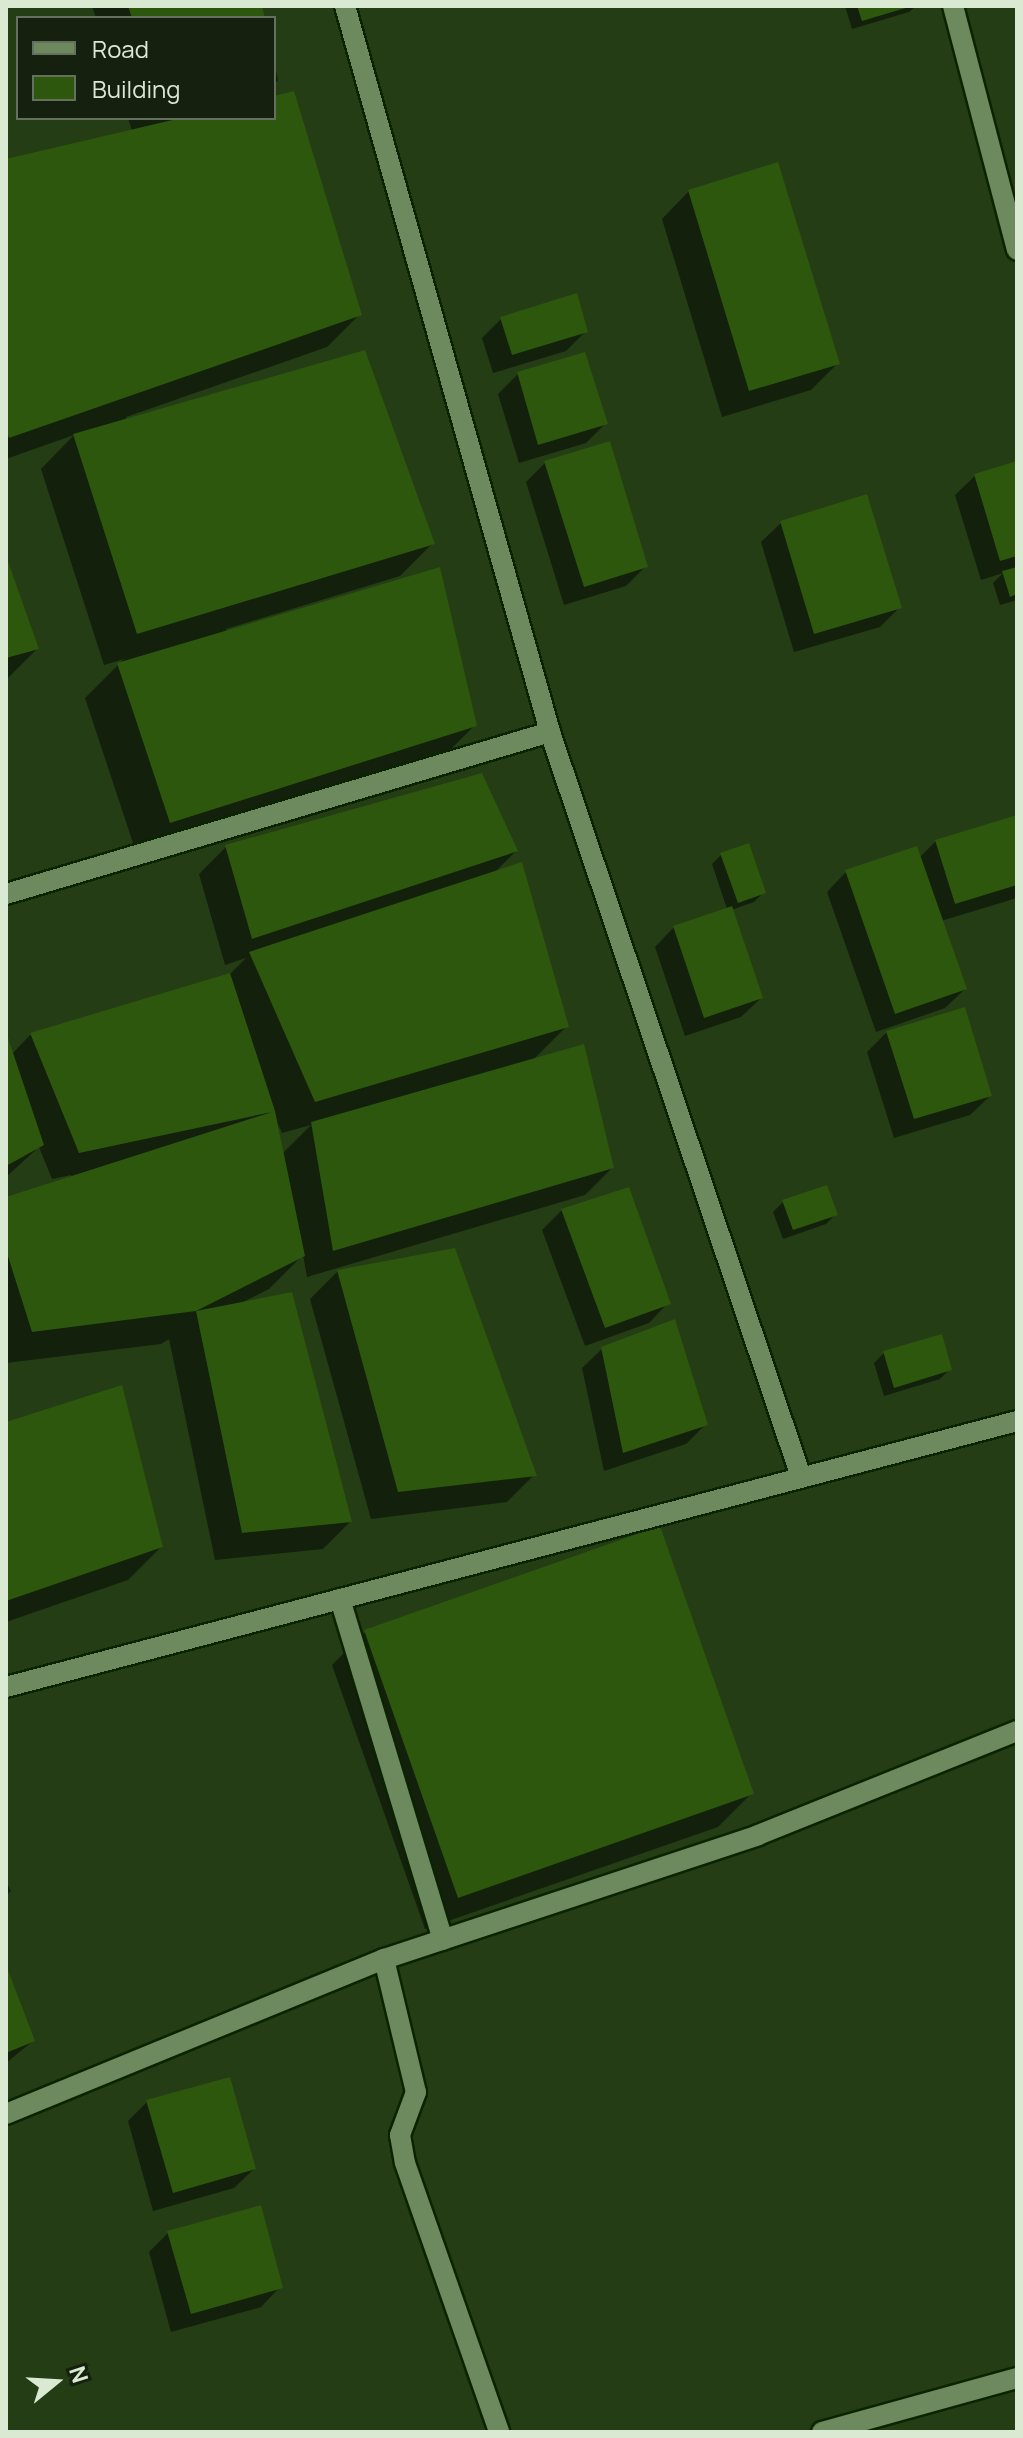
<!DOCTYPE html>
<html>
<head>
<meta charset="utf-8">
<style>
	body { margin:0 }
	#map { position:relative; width:1023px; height:2438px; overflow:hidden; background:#243d15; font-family:Manrope,sans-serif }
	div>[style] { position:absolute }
	.shadow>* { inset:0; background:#0007 }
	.building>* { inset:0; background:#2c570c }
	.roads { filter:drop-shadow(2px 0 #0b2300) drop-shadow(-2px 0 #0b2300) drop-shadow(0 2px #0b2300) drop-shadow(0 -2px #0b2300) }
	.minor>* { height:20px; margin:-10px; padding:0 10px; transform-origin:10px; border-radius:10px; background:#6d8a5f }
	span { translate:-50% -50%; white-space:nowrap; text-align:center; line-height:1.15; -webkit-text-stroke:6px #15200f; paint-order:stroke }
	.frame { position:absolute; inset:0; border:8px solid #d9e9d2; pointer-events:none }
	.legend { position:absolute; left:16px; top:16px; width:260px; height:104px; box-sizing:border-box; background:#15200f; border:2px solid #63705d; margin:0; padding:10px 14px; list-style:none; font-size:24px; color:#d9e9d2 }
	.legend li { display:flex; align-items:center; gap:16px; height:40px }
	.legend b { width:40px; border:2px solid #63705d }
	.north { position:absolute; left:16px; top:2342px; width:80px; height:80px; -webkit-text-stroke:6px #15200f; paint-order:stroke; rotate:72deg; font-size:22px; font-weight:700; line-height:32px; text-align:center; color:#d9e9d2 }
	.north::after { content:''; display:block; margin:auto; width:28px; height:36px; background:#d9e9d2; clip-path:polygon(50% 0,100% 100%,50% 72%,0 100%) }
</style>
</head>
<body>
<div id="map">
	<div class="shadow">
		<i style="clip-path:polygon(92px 6px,260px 6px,263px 18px,96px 18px)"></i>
		<i style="clip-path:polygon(845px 6px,916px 6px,909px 12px,852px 29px)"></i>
		<i style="clip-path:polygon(274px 62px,278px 80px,274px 85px)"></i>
		<i style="clip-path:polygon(274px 98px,360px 314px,327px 347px,126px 417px,127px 421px,433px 543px,400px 576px,226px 629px,227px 632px,475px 725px,442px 758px,137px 855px,85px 698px,124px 659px,104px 665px,41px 469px,74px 435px,6px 459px,6px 161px,132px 131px,128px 118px,274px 118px)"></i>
		<i style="clip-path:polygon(689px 191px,838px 363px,811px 390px,722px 417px,662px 219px)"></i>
		<i style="clip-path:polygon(502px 318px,586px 331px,566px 351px,493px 373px,482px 338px)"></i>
		<i style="clip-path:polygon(518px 374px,606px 423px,586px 443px,519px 463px,498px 394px)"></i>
		<i style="clip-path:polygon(546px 462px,646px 566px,626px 586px,564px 605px,526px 482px)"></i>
		<i style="clip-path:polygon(1017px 463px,1017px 600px,1000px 605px,993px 583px,1003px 573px,981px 580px,955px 495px,975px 476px)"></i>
		<i style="clip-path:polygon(781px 523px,900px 607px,880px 627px,794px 652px,761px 542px)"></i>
		<i style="clip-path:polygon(6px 561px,37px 649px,6px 680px)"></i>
		<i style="clip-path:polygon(1017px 817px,1017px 898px,941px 921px,965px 989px,945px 1008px,876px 1032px,827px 892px,846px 872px,919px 858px,936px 841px)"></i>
		<i style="clip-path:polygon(evenodd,226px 847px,516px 851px,492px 875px,567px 1026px,532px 1061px,612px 1168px,585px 1195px,307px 1277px,303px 1255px,269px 1289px,241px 1303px,350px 1522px,323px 1549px,215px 1560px,169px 1339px,161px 1344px,6px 1363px,6px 1199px,72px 1178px,71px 1175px,52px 1179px,39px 1147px,6px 1177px,6px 1037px,12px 1054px,31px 1034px,228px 976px,246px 958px,225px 965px,199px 874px,226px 847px,278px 1124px,282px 1133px,311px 1125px,282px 1154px,278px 1124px)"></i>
		<i style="clip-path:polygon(721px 855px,764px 892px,754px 902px,731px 910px,761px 998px,741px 1017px,685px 1036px,655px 947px,674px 927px,727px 909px,712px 864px)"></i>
		<i style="clip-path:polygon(887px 1032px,990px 1096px,970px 1115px,894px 1138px,867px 1052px)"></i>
		<i style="clip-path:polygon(783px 1202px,836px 1214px,826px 1224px,783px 1239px,773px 1212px)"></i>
		<i style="clip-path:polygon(562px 1210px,668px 1303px,649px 1323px,585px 1346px,542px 1230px)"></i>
		<i style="clip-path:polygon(338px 1271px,534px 1475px,507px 1502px,371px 1519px,310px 1299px)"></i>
		<i style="clip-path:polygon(602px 1349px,706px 1424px,686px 1444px,604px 1471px,582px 1368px)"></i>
		<i style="clip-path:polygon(884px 1353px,950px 1369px,940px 1379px,884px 1396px,874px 1363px)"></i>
		<i style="clip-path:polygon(6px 1424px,161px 1547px,128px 1580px,6px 1622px)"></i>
		<i style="clip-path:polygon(365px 1632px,751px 1794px,718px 1827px,425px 1929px,332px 1665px)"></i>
		<i style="clip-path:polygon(6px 1881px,11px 1891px,6px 1896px)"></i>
		<i style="clip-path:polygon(6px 1970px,33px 2041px,6px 2063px)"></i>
		<i style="clip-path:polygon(147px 2102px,254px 2169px,234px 2188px,153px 2211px,128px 2121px)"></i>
		<i style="clip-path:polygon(168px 2233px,280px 2287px,261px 2307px,171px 2332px,149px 2252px)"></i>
	</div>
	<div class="building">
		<i style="clip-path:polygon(128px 6px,262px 6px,265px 18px,132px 18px)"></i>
		<i style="clip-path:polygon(857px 6px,909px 6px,909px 7px,862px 21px)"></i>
		<i style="clip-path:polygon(294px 91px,362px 315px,9px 438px,6px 430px,6px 159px,181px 118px,274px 118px,274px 96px)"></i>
		<i style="clip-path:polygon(778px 162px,840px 364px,749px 391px,688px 190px)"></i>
		<i style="clip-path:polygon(577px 293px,588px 332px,512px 355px,500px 317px)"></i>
		<i style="clip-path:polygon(365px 350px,435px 544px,137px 634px,73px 434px)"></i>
		<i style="clip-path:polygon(585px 352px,608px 424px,538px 445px,517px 372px)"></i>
		<i style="clip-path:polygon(610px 441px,648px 567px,584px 587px,544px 461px)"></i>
		<i style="clip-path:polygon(1017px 461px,1017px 556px,1000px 561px,974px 474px)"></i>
		<i style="clip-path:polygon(867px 494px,902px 608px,814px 634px,780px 521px)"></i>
		<i style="clip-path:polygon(6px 556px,39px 649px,6px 658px)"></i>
		<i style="clip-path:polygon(440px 567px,477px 726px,170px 823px,117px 663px)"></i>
		<i style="clip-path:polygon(1017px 567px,1017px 594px,1010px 597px,1002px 571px)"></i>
		<i style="clip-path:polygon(482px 773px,518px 851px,252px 939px,225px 845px)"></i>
		<i style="clip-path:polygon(1017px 815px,1017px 885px,955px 904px,935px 840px)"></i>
		<i style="clip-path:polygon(749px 843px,766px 893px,738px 903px,720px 853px)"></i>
		<i style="clip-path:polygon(917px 846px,967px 989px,895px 1014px,845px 870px)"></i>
		<i style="clip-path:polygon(522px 862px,569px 1027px,315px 1102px,249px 952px)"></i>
		<i style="clip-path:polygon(732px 906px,763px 998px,704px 1018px,673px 926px)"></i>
		<i style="clip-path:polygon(230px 973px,275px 1111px,305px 1256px,196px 1311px,32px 1332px,6px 1250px,6px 1197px,272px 1112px,79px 1153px,30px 1033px)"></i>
		<i style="clip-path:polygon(965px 1007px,992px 1096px,914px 1119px,886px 1031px)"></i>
		<i style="clip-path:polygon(6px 1032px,44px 1145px,6px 1166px)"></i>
		<i style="clip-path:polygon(584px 1044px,614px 1168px,333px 1251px,311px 1122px)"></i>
		<i style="clip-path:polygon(827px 1185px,838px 1215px,793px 1230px,782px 1200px)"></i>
		<i style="clip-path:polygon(629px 1187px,671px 1304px,605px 1328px,561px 1209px)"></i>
		<i style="clip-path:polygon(455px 1248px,537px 1476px,398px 1492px,337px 1270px)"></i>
		<i style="clip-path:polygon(292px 1292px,352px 1522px,242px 1533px,196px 1311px)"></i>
		<i style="clip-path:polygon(675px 1319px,708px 1425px,623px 1453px,601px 1347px)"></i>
		<i style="clip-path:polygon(942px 1334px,952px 1370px,894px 1388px,883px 1351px)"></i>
		<i style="clip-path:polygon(122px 1385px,163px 1547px,6px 1601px,6px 1422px)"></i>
		<i style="clip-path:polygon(660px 1526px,754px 1794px,458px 1898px,364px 1630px)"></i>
		<i style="clip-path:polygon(6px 1965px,35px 2041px,6px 2053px)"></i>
		<i style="clip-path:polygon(230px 2077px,256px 2169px,173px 2193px,146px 2100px)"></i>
		<i style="clip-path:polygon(261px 2205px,283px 2288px,191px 2314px,167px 2231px)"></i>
	</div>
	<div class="roads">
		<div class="minor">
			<i style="left:345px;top:6px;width:754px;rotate:74.23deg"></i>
			<i style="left:550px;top:732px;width:786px;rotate:71.38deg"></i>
			<i style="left:953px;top:6px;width:252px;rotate:75.3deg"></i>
			<i style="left:6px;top:894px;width:568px;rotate:-16.58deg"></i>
			<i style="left:340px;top:1599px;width:356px;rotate:73.2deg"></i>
			<i style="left:6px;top:1687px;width:1045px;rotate:-14.74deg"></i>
			<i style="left:384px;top:1959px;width:137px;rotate:76.5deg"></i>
			<i style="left:416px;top:2092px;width:46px;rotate:110.4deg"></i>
			<i style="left:400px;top:2135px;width:28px;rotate:80deg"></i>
			<i style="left:405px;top:2163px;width:285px;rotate:70.7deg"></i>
			<i style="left:6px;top:2114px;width:409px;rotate:-22.3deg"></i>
			<i style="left:384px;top:1959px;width:394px;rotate:-18.3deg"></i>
			<i style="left:758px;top:1835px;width:279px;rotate:-21.9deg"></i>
			<i style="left:822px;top:2432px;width:202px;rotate:-15.5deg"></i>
		</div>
	</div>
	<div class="frame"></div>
	<ul class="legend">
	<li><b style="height:10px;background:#6d8a5f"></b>Road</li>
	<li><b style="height:22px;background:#2c570c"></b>Building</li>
	</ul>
	<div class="north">N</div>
</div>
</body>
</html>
